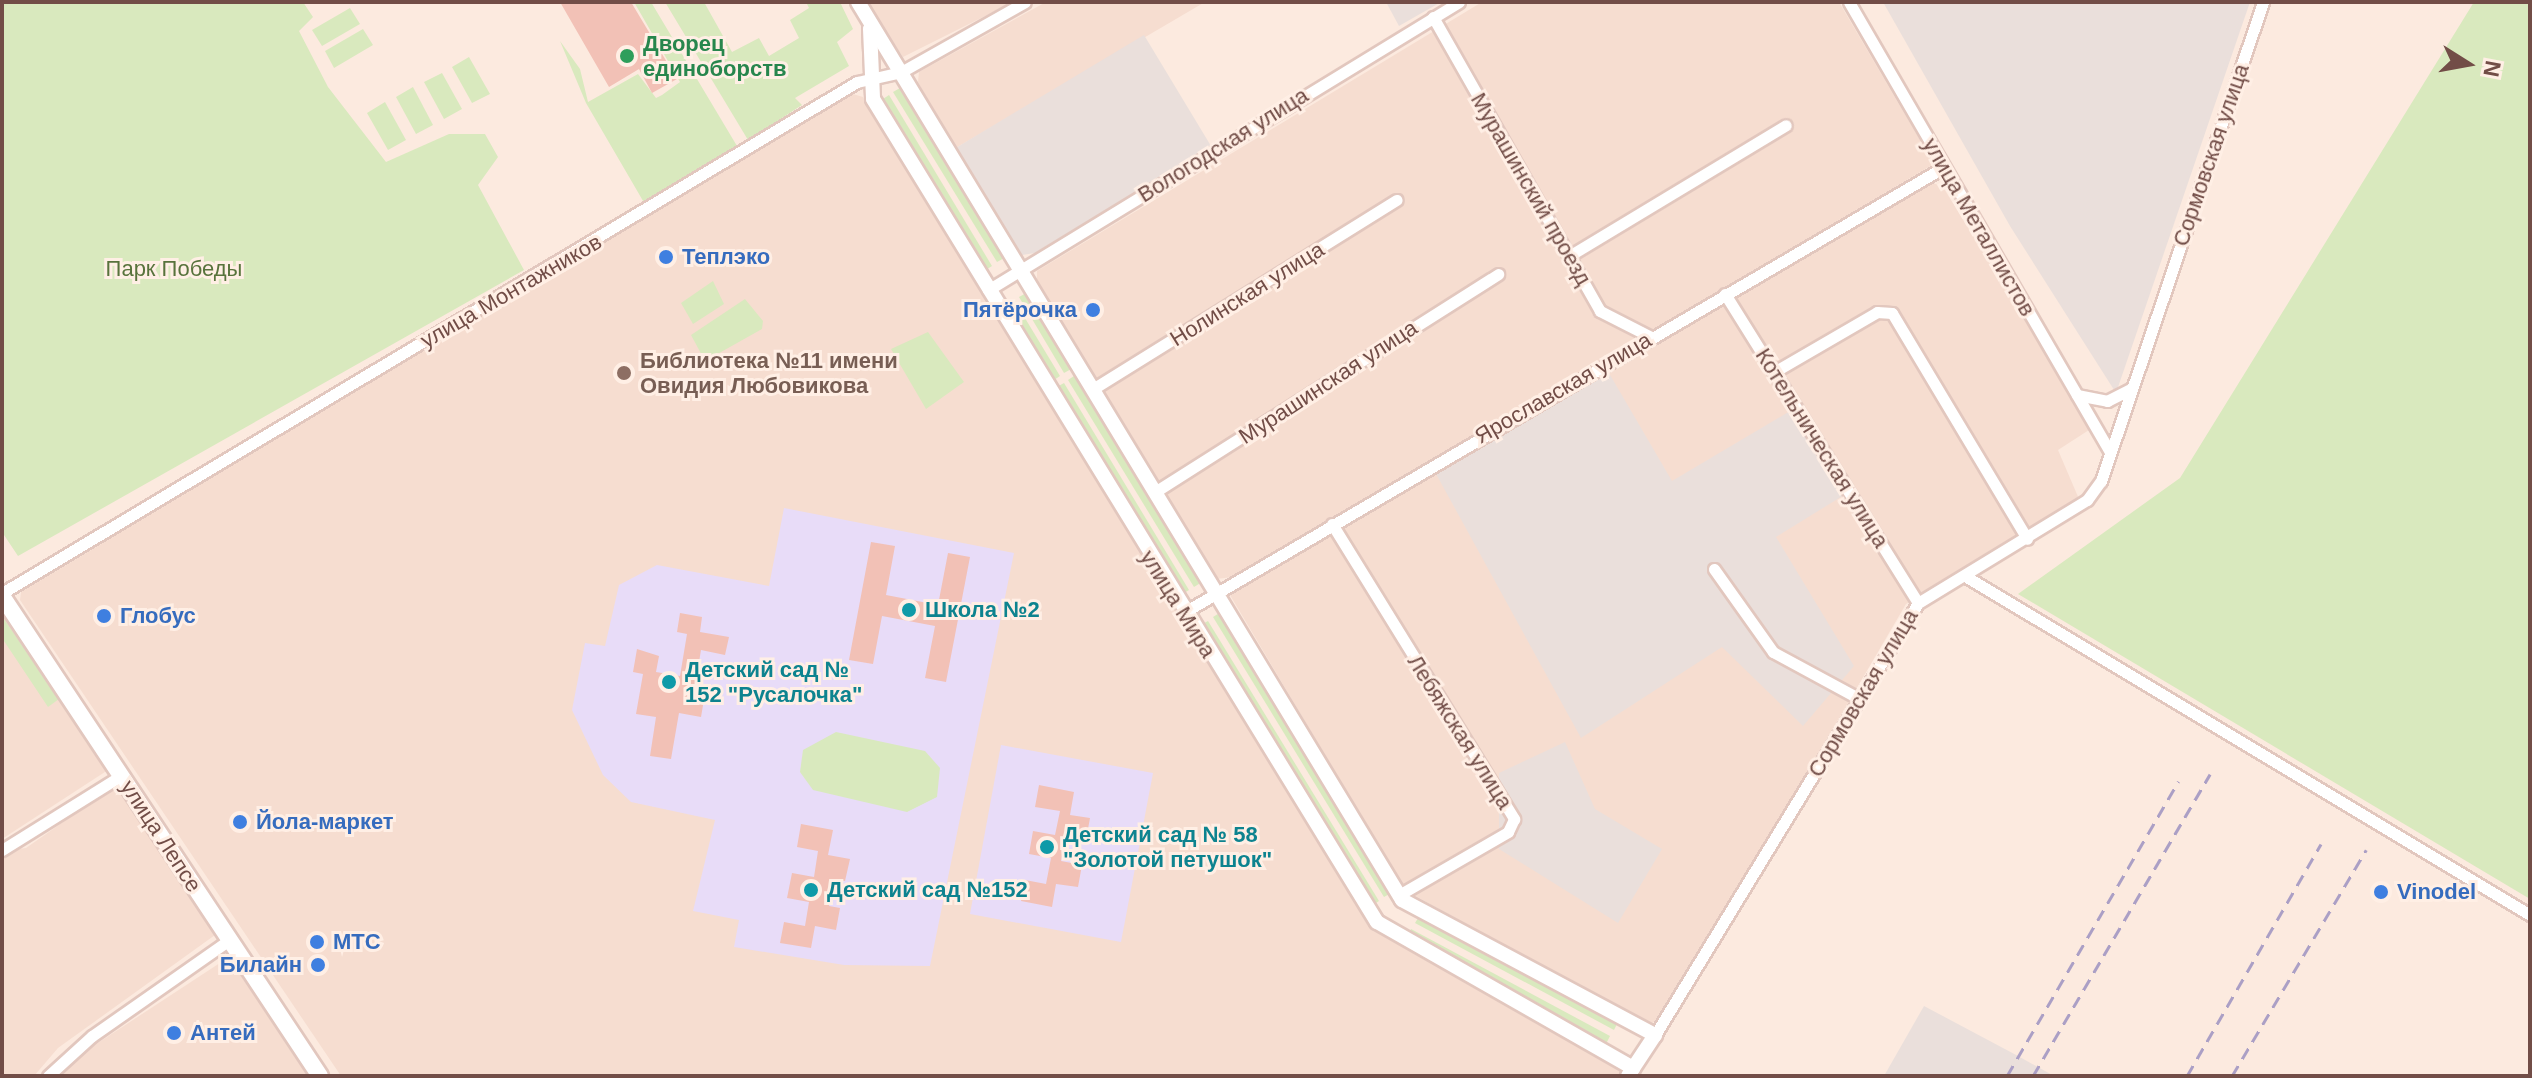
<!DOCTYPE html>
<html>
<head>
<meta charset="utf-8">
<style>
	body { margin:0 }
	#map { position:relative; width:2532px; height:1078px; overflow:hidden; background:#fceadf; font-family:Arial,sans-serif }
	div>[style] { position:absolute }
	.residential>* { inset:0; background:#f6ddd0 }
	.industrial>* { inset:0; background:#eadfdb }
	.education>* { inset:0; background:#e8dcf8 }
	.green>* { inset:0; background:#d9e9be }
	.building>* { inset:0; background:#f2c1b6 }
	.roads { filter:drop-shadow(2px 0 #e2c7be) drop-shadow(-2px 0 #e2c7be) drop-shadow(0 2px #e2c7be) drop-shadow(0 -2px #e2c7be) }
	.minor>* { height:11px; margin:-5.5px; padding:0 5.5px; transform-origin:5.5px; border-radius:5.5px; background:#fff }
	.tertiary>* { height:14px; margin:-7px; padding:0 7px; transform-origin:7px; border-radius:7px; background:#fff }
	.secondary>* { height:16px; margin:-8px; padding:0 8px; transform-origin:8px; border-radius:8px; background:#fff }
	.rail>* { height:3px; margin-top:-1.5px; transform-origin:0; background:repeating-linear-gradient(90deg,#ab9fc5 0 12px,transparent 0 20px) }
	.dots>* { width:22px; height:22px; translate:-50% -50%; box-sizing:border-box; border:4px solid #ffefe5; border-radius:50% }
	span { translate:-50% -50%; white-space:nowrap; text-align:center; line-height:1.15; -webkit-text-stroke:6px #ffefe5; paint-order:stroke }
	.leisure-label { font-size:22px; color:#27864d; font-weight:700 }
	.left { translate:0 -50%; text-align:left }
	.street-label { font-size:22px; color:#724d47 }
	.shop-label { font-size:22px; color:#366cbe; font-weight:700 }
	.right { translate:-100% -50%; text-align:right }
	.park-label { font-size:22px; color:#58733c }
	.education-label { font-size:22px; color:#785e54; font-weight:700 }
	.culture-label { font-size:22px; color:#0d838f; font-weight:700 }
	.frame { position:absolute; inset:0; border:4px solid #724d47; pointer-events:none }
	.north { position:absolute; left:2428px; top:24px; width:80px; height:80px; -webkit-text-stroke:6px #ffefe5; paint-order:stroke; rotate:101deg; font-size:22px; font-weight:700; line-height:32px; text-align:center; color:#724d47 }
	.north::after { content:''; display:block; margin:auto; width:28px; height:36px; background:#724d47; clip-path:polygon(50% 0,100% 100%,50% 72%,0 100%) }
</style>
</head>
<body>
<div id="map">
	<div class="residential">
		<i style="clip-path:polygon(866px 2px,1013px 2px,903px 57px)"></i>
		<i style="clip-path:polygon(1046px 2px,1205px 2px,954px 149px,918px 82px,919px 72px)"></i>
		<i style="clip-path:polygon(1482px 2px,1839px 2px,1934px 164px,1233px 577px,1216px 579px,1037px 285px,1037px 271px)"></i>
		<i style="clip-path:polygon(853px 94px,863px 97px,1371px 926px,1621px 1067px,1623px 1076px,341px 1076px,20px 600px,21px 592px)"></i>
		<i style="clip-path:polygon(1933px 183px,1943px 187px,2085px 418px,2089px 430px,2058px 450px,2079px 499px,1906px 604px,1665px 1016px,1652px 1023px,1637px 1019px,1405px 890px,1230px 595px,1739px 290px)"></i>
		<i style="clip-path:polygon(2px 614px,108px 770px,2px 839px)"></i>
		<i style="clip-path:polygon(116px 785px,215px 935px,58px 1048px,34px 1076px,2px 1076px,2px 851px,26px 848px)"></i>
		<i style="clip-path:polygon(229px 957px,308px 1076px,61px 1076px,78px 1056px)"></i>
	</div>
	<div class="industrial">
		<i style="clip-path:polygon(1386px 2px,1441px 2px,1399px 26px)"></i>
		<i style="clip-path:polygon(1883px 2px,2250px 2px,2116px 393px,2010px 226px)"></i>
		<i style="clip-path:polygon(1144px 35px,1211px 146px,1035px 253px,1022px 255px,954px 149px)"></i>
		<i style="clip-path:polygon(1606px 368px,1672px 481px,1797px 407px,1844px 495px,1776px 537px,1854px 666px,1803px 726px,1722px 647px,1581px 738px,1435px 472px)"></i>
		<i style="clip-path:polygon(1565px 742px,1595px 809px,1662px 849px,1618px 923px,1499px 849px,1499px 773px)"></i>
		<i style="clip-path:polygon(1924px 1006px,2018px 1056px,2054px 1076px,1884px 1076px)"></i>
	</div>
	<div class="education">
		<i style="clip-path:polygon(784px 508px,1014px 553px,930px 966px,844px 965px,734px 947px,739px 920px,693px 911px,715px 820px,631px 802px,603px 775px,572px 710px,585px 643px,605px 646px,619px 585px,657px 565px,769px 586px)"></i>
		<i style="clip-path:polygon(1001px 745px,1153px 773px,1121px 942px,970px 914px)"></i>
	</div>
	<div class="green">
		<i style="clip-path:polygon(2px 2px,303px 2px,313px 17px,299px 31px,328px 87px,386px 162px,449px 134px,485px 134px,498px 157px,478px 185px,524px 270px,18px 556px,2px 532px)"></i>
		<i style="clip-path:polygon(634px 2px,651px 2px,737px 146px,646px 206px,586px 103px,560px 41px,580px 69px,588px 102px,638px 74px,656px 98px,662px 95px,680px 82px)"></i>
		<i style="clip-path:polygon(665px 2px,704px 2px,732px 52px,759px 38px,769px 56px,799px 38px,790px 20px,809px 8px,806px 2px,840px 2px,853px 29px,837px 42px,849px 66px,795px 98px,802px 105px,748px 140px)"></i>
		<i style="clip-path:polygon(2474px 2px,2530px 2px,2530px 899px,2018px 594px,2180px 478px)"></i>
		<i style="clip-path:polygon(350px 8px,360px 24px,322px 46px,312px 30px)"></i>
		<i style="clip-path:polygon(363px 29px,373px 45px,334px 68px,325px 51px)"></i>
		<i style="clip-path:polygon(469px 57px,490px 94px,472px 103px,452px 67px)"></i>
		<i style="clip-path:polygon(442px 73px,462px 109px,444px 119px,424px 82px)"></i>
		<i style="clip-path:polygon(413px 87px,433px 125px,416px 134px,396px 97px)"></i>
		<i style="clip-path:polygon(900px 88px,1006px 257px,997px 262px,893px 92px)"></i>
		<i style="clip-path:polygon(889px 95px,992px 266px,984px 271px,880px 101px)"></i>
		<i style="clip-path:polygon(385px 102px,406px 140px,388px 150px,367px 113px)"></i>
		<i style="clip-path:polygon(713px 281px,724px 304px,693px 324px,681px 303px)"></i>
		<i style="clip-path:polygon(1028px 292px,1073px 368px,1064px 373px,1019px 297px)"></i>
		<i style="clip-path:polygon(745px 299px,763px 321px,762px 329px,705px 361px,691px 335px)"></i>
		<i style="clip-path:polygon(1014px 300px,1060px 376px,1051px 382px,1005px 306px)"></i>
		<i style="clip-path:polygon(928px 332px,964px 382px,926px 409px,891px 349px)"></i>
		<i style="clip-path:polygon(1077px 374px,1202px 582px,1194px 587px,1068px 380px)"></i>
		<i style="clip-path:polygon(1064px 383px,1189px 590px,1181px 595px,1055px 388px)"></i>
		<i style="clip-path:polygon(1221px 612px,1391px 893px,1384px 897px,1213px 617px)"></i>
		<i style="clip-path:polygon(2px 616px,59px 699px,48px 707px,2px 638px)"></i>
		<i style="clip-path:polygon(1208px 621px,1379px 901px,1373px 905px,1199px 626px)"></i>
		<i style="clip-path:polygon(836px 732px,925px 751px,940px 768px,937px 797px,907px 812px,813px 790px,800px 772px,803px 750px)"></i>
		<i style="clip-path:polygon(1420px 915px,1618px 1022px,1614px 1030px,1415px 923px)"></i>
		<i style="clip-path:polygon(1411px 929px,1610px 1036px,1606px 1044px,1408px 936px)"></i>
	</div>
	<div class="building">
		<i style="clip-path:polygon(560px 2px,631px 2px,677px 79px,652px 93px,639px 69px,609px 87px)"></i>
		<i style="clip-path:polygon(871px 542px,895px 546px,886px 595px,938px 605px,948px 553px,970px 557px,946px 682px,925px 678px,935px 626px,882px 616px,873px 664px,849px 660px)"></i>
		<i style="clip-path:polygon(680px 613px,702px 617px,700px 632px,729px 637px,725px 655px,701px 650px,694px 692px,705px 694px,701px 717px,679px 713px,671px 759px,650px 756px,656px 717px,636px 714px,643px 674px,633px 672px,637px 649px,659px 656px,656px 672px,680px 676px,687px 634px,677px 632px)"></i>
		<i style="clip-path:polygon(1039px 785px,1074px 792px,1070px 815px,1090px 818px,1086px 840px,1066px 837px,1061px 861px,1082px 865px,1078px 887px,1056px 884px,1052px 907px,1021px 901px,1025px 880px,1046px 884px,1051px 858px,1029px 854px,1033px 831px,1055px 835px,1060px 811px,1035px 807px)"></i>
		<i style="clip-path:polygon(801px 824px,833px 830px,828px 855px,850px 859px,845px 881px,835px 879px,829px 906px,840px 908px,836px 930px,815px 926px,811px 948px,780px 943px,784px 922px,805px 926px,809px 902px,787px 898px,792px 873px,814px 877px,818px 851px,797px 847px)"></i>
	</div>
	<div class="roads">
		<div class="minor">
			<i style="left:1849px;top:2px;width:520px;rotate:59.89deg"></i>
			<i style="left:1433px;top:17px;width:338px;rotate:60.4deg"></i>
			<i style="left:1600px;top:311px;width:57px;rotate:27deg"></i>
			<i style="left:1569px;top:256px;width:253px;rotate:-31.1deg"></i>
			<i style="left:988px;top:290px;width:552px;rotate:-31.44deg"></i>
			<i style="left:1725px;top:294px;width:364px;rotate:58deg"></i>
			<i style="left:1774px;top:372px;width:119px;rotate:-30.2deg"></i>
			<i style="left:1877px;top:312px;width:15px;rotate:4deg"></i>
			<i style="left:1892px;top:313px;width:263px;rotate:59.1deg"></i>
			<i style="left:1096px;top:387px;width:354px;rotate:-31.9deg"></i>
			<i style="left:2077px;top:395px;width:31px;rotate:11deg"></i>
			<i style="left:2107px;top:401px;width:27px;rotate:-27deg"></i>
			<i style="left:1158px;top:490px;width:403px;rotate:-32.4deg"></i>
			<i style="left:1332px;top:524px;width:347px;rotate:58.3deg"></i>
			<i style="left:1514px;top:819px;width:14px;rotate:115deg"></i>
			<i style="left:1508px;top:832px;width:126px;rotate:150deg"></i>
			<i style="left:1714px;top:569px;width:102px;rotate:54.6deg"></i>
			<i style="left:1773px;top:652px;width:99px;rotate:28.4deg"></i>
			<i style="left:1965px;top:576px;width:659px;rotate:30.96deg"></i>
			<i style="left:2px;top:593px;width:996px;rotate:-30.87deg"></i>
			<i style="left:857px;top:82px;width:45px;rotate:-12.8deg"></i>
			<i style="left:901px;top:72px;width:142px;rotate:-29.4deg"></i>
			<i style="left:1183px;top:613px;width:882px;rotate:-30.37deg"></i>
			<i style="left:2px;top:850px;width:142px;rotate:-32deg"></i>
			<i style="left:1655px;top:1035px;width:506px;rotate:-58.67deg"></i>
			<i style="left:1918px;top:603px;width:198px;rotate:-31.4deg"></i>
			<i style="left:2087px;top:500px;width:24px;rotate:-54deg"></i>
			<i style="left:2101px;top:481px;width:506px;rotate:-71.31deg"></i>
			<i style="left:48px;top:1076px;width:59px;rotate:-42.3deg"></i>
			<i style="left:92px;top:1036px;width:167px;rotate:-35deg"></i>
		</div>
		<div class="tertiary">
			<i style="left:858px;top:2px;width:1050px;rotate:58.79deg"></i>
			<i style="left:1402px;top:900px;width:287px;rotate:28.1deg"></i>
			<i style="left:1655px;top:1035px;width:49px;rotate:123.4deg"></i>
			<i style="left:870px;top:29px;width:70px;rotate:87.5deg"></i>
			<i style="left:873px;top:99px;width:965px;rotate:58.52deg"></i>
			<i style="left:1377px;top:922px;width:295px;rotate:29.7deg"></i>
		</div>
		<div class="secondary">
			<i style="left:2px;top:596px;width:576px;rotate:56.48deg"></i>
		</div>
	</div>
	<div class="rail">
		<i style="left:2007px;top:1076px;width:341px;rotate:-59.8deg"></i>
		<i style="left:2033px;top:1076px;width:350px;rotate:-59.6deg"></i>
		<i style="left:2187px;top:1076px;width:268px;rotate:-60deg"></i>
		<i style="left:2232px;top:1076px;width:263px;rotate:-59.3deg"></i>
	</div>
	<div class="dots">
		<i style="left:627px;top:56px;background:#2e9e5b"></i>
		<i style="left:666px;top:257px;background:#3f7fe0"></i>
		<i style="left:1093px;top:310px;background:#3f7fe0"></i>
		<i style="left:624px;top:373px;background:#8d6e63"></i>
		<i style="left:909px;top:610px;background:#0f9aa8"></i>
		<i style="left:104px;top:616px;background:#3f7fe0"></i>
		<i style="left:669px;top:682px;background:#0f9aa8"></i>
		<i style="left:240px;top:822px;background:#3f7fe0"></i>
		<i style="left:1047px;top:847px;background:#0f9aa8"></i>
		<i style="left:811px;top:890px;background:#0f9aa8"></i>
		<i style="left:2381px;top:892px;background:#3f7fe0"></i>
		<i style="left:317px;top:942px;background:#3f7fe0"></i>
		<i style="left:318px;top:965px;background:#3f7fe0"></i>
		<i style="left:174px;top:1033px;background:#3f7fe0"></i>
	</div>
	<div class="leisure-label">
		<span class="left" style="left:643px;top:56px">Дворец<br>единоборств</span>
	</div>
	<div class="street-label">
		<span style="left:1223px;top:145px;rotate:-32deg">Вологодская улица</span>
		<span style="left:2211px;top:155px;rotate:-71deg">Сормовская улица</span>
		<span style="left:1531px;top:189px;rotate:60deg">Мурашинский проезд</span>
		<span style="left:1979px;top:227px;rotate:60deg">улица Металлистов</span>
		<span style="left:511px;top:291px;rotate:-30deg">улица Монтажников</span>
		<span style="left:1247px;top:294px;rotate:-32deg">Нолинская улица</span>
		<span style="left:1328px;top:382px;rotate:-33deg">Мурашинская улица</span>
		<span style="left:1563px;top:388px;rotate:-30deg">Ярославская улица</span>
		<span style="left:1822px;top:448px;rotate:58deg">Котельническая улица</span>
		<span style="left:1178px;top:604px;rotate:58deg">улица Мира</span>
		<span style="left:1863px;top:693px;rotate:-59deg">Сормовская улица</span>
		<span style="left:1460px;top:732px;rotate:58deg">Лебяжская улица</span>
		<span style="left:161px;top:836px;rotate:57deg">улица Лепсе</span>
	</div>
	<div class="shop-label">
		<span class="left" style="left:682px;top:257px">Теплэко</span>
		<span class="right" style="left:1077px;top:310px">Пятёрочка</span>
		<span class="left" style="left:120px;top:616px">Глобус</span>
		<span class="left" style="left:256px;top:822px">Йола-маркет</span>
		<span class="left" style="left:2397px;top:892px">Vinodel</span>
		<span class="left" style="left:333px;top:942px">МТС</span>
		<span class="right" style="left:302px;top:965px">Билайн</span>
		<span class="left" style="left:190px;top:1033px">Антей</span>
	</div>
	<div class="park-label">
		<span style="left:174px;top:269px">Парк Победы</span>
	</div>
	<div class="education-label">
		<span class="left" style="left:640px;top:373px">Библиотека №11 имени<br>Овидия Любовикова</span>
	</div>
	<div class="culture-label">
		<span class="left" style="left:925px;top:610px">Школа №2</span>
		<span class="left" style="left:685px;top:682px">Детский сад №<br>152 "Русалочка"</span>
		<span class="left" style="left:1063px;top:847px">Детский сад № 58<br>"Золотой петушок"</span>
		<span class="left" style="left:827px;top:890px">Детский сад №152</span>
	</div>
	<div class="frame"></div>
	<div class="north">N</div>
</div>
</body>
</html>
